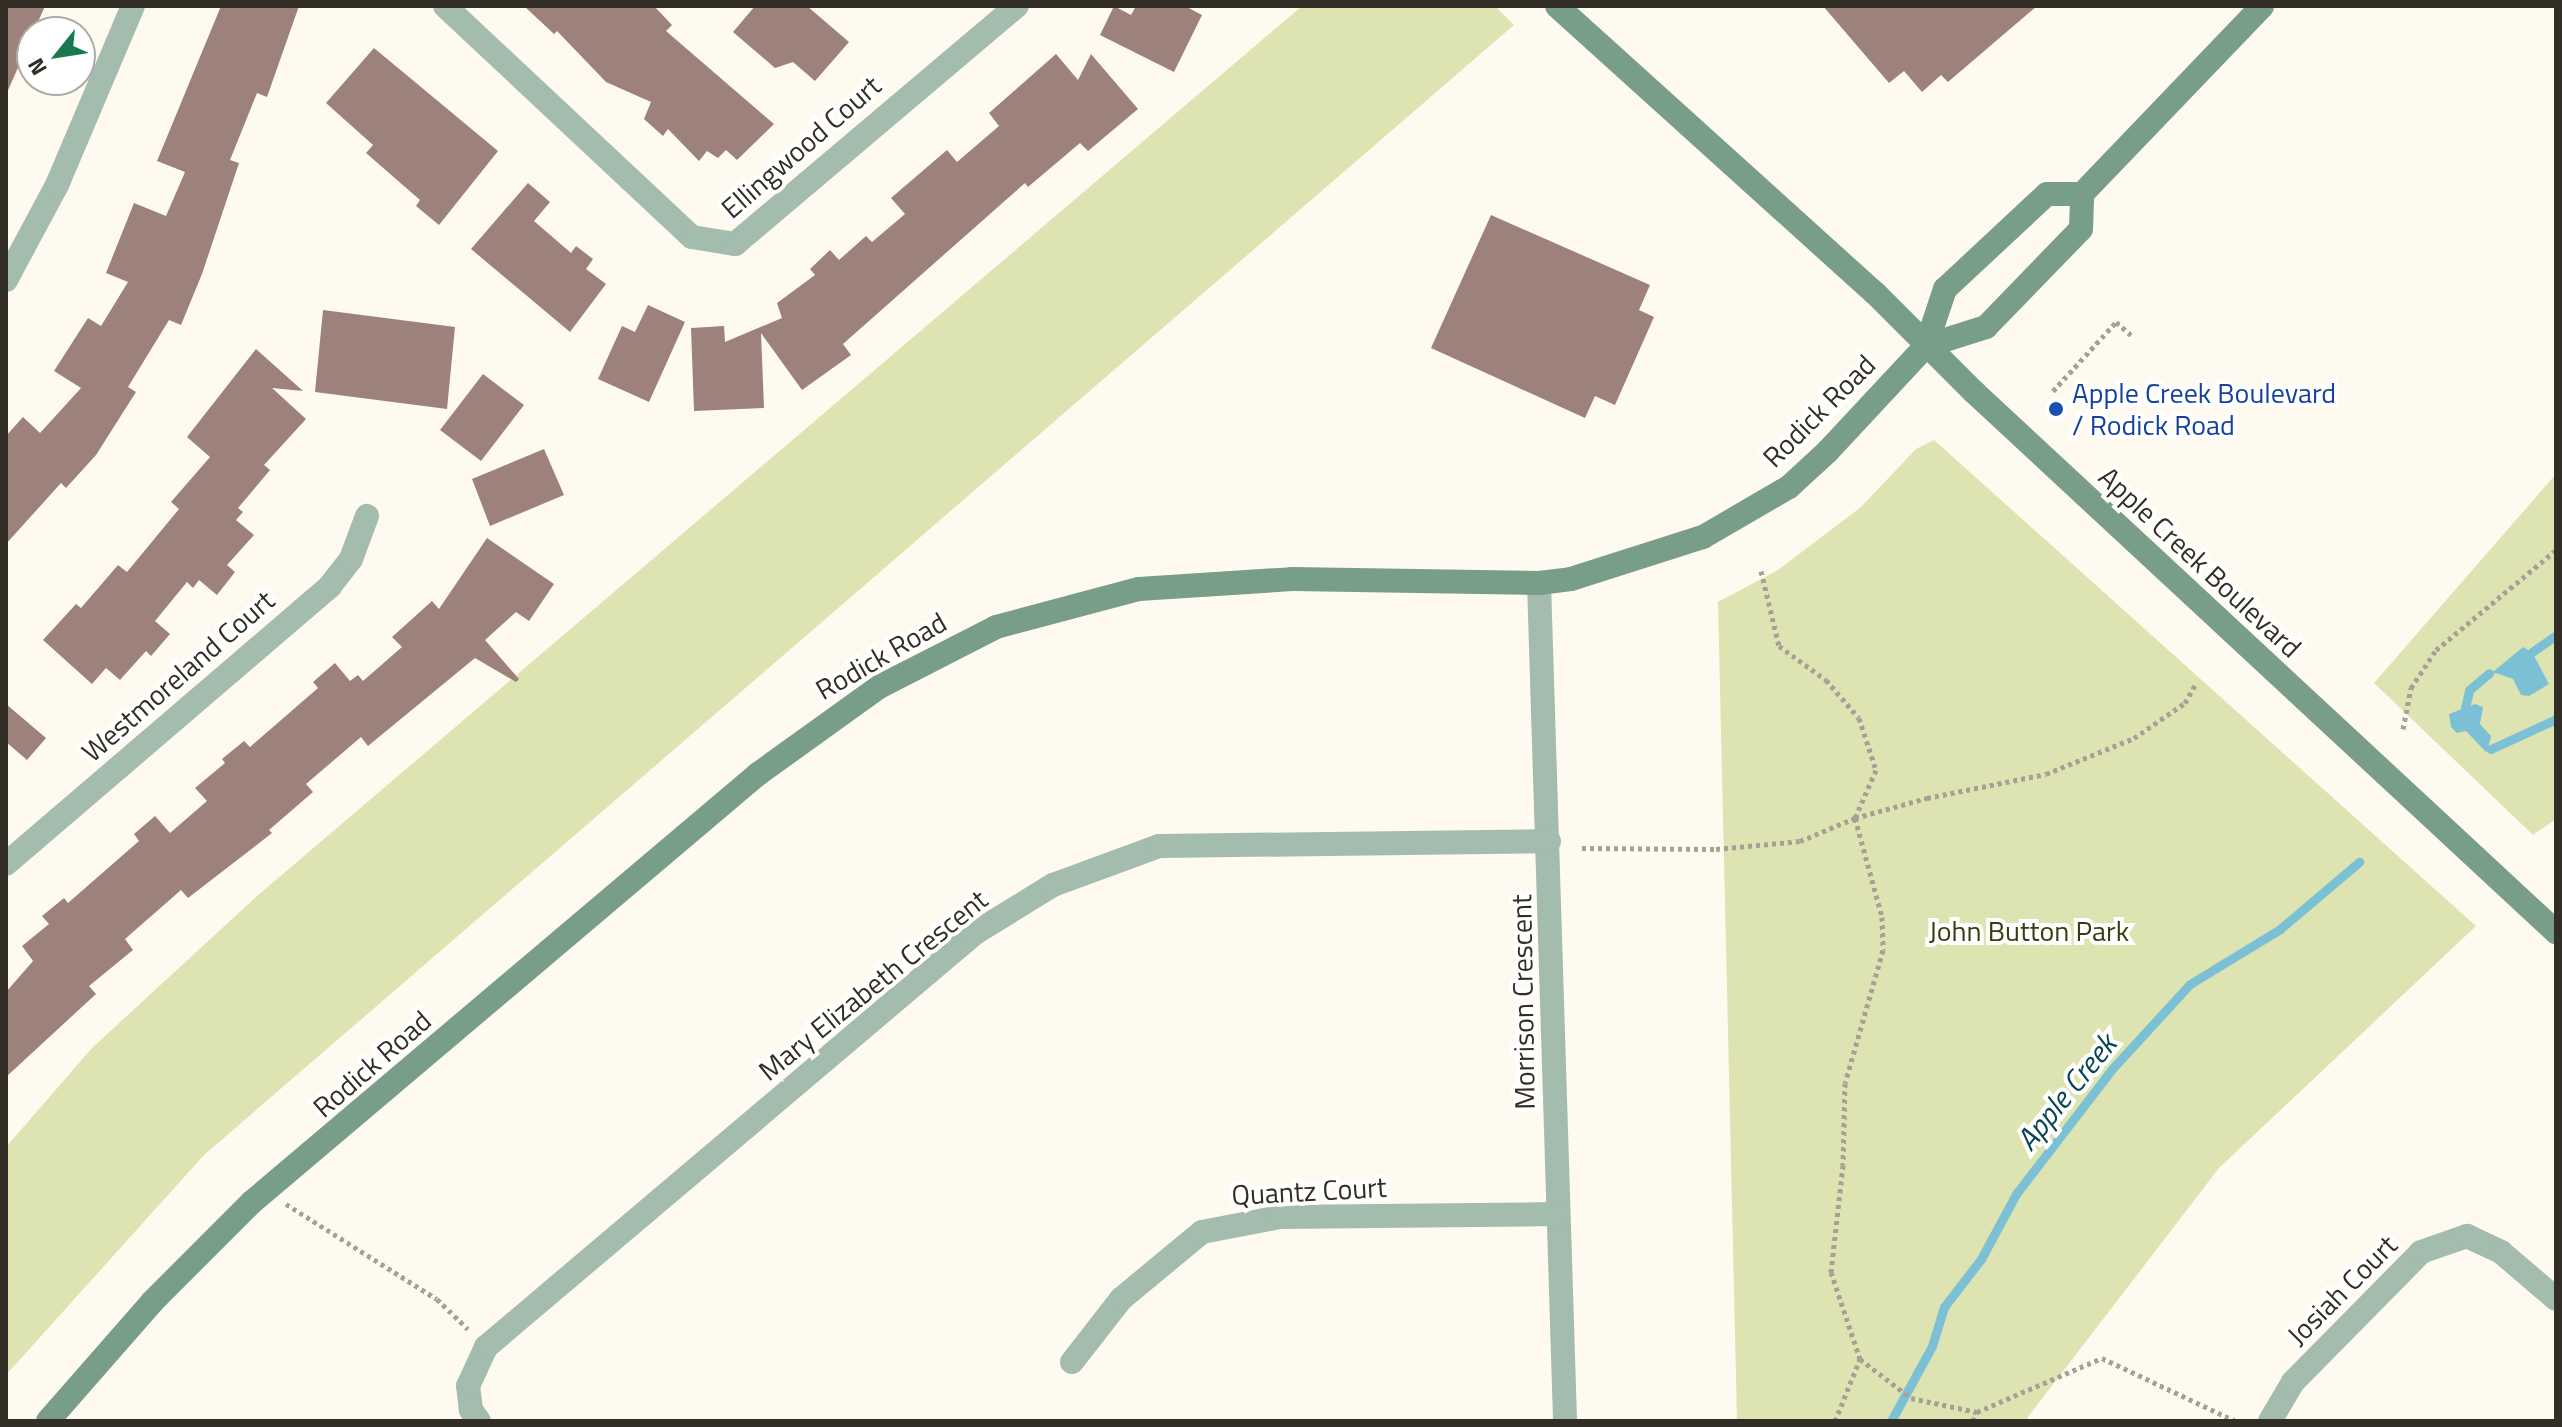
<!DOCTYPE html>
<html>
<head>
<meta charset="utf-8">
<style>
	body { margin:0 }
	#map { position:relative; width:2562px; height:1427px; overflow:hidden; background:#fffaf0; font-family:"Titillium Web",sans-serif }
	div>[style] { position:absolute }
	.green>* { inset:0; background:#dee4b1 }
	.water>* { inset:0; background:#7cc0d6 }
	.stream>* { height:9px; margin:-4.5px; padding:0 4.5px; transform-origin:4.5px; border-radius:4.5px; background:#7cc0d6 }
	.building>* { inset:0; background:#9c827a }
	.path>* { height:5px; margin-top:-2.5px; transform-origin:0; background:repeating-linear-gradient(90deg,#a6a197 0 4px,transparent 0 8px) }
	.minor>* { height:24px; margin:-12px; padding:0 12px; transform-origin:12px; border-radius:12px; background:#a3bcae }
	.secondary>* { height:24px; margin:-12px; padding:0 12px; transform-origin:12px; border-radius:12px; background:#789e8a }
	.dots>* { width:22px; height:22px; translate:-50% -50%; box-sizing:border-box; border:4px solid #fff; border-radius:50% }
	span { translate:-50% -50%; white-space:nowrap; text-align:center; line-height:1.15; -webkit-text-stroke:8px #fff; paint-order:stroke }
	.street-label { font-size:28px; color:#332e25 }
	.transit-label { font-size:28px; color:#164399 }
	.left { translate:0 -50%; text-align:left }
	.park-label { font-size:28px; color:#393d11 }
	.water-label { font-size:30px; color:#074555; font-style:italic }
	.frame { position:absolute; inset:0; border:8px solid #332e25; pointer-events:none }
	.north { position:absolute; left:16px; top:16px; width:80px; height:80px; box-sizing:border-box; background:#fff; border:2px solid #adaba8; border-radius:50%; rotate:240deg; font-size:22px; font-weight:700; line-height:32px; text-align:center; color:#332e25 }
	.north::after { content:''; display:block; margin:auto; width:28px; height:36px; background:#19784e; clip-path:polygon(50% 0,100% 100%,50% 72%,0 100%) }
</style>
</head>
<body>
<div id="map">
	<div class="green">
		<i style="clip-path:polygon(1302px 6px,1495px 6px,1514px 25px,204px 1155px,6px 1375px,6px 1147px,92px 1048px,257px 896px)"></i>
		<i style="clip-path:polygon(1934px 440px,2476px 926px,2219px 1168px,2025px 1421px,1737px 1421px,1718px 602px,1778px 570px,1861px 507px,1916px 449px)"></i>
		<i style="clip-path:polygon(2556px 474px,2556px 819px,2533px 835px,2374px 683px)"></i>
	</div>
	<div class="water">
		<i style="clip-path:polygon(2523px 647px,2532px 652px,2549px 684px,2529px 696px,2521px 695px,2513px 679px,2496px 673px,2488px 676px)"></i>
		<i style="clip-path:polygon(2475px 704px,2483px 707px,2480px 724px,2491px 736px,2487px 753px,2466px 731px,2457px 733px,2451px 727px,2449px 714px)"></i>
	</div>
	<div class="stream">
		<i style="left:2532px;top:652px;width:29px;rotate:-35deg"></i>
		<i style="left:2465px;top:708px;width:18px;rotate:-77deg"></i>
		<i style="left:2469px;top:690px;width:26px;rotate:-40deg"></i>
		<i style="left:2491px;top:749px;width:72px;rotate:-24.8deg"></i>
		<i style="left:1891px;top:1421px;width:85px;rotate:-61.3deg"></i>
		<i style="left:1932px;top:1346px;width:41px;rotate:-72.9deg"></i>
		<i style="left:1944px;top:1307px;width:61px;rotate:-52.4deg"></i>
		<i style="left:1981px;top:1259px;width:74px;rotate:-61.7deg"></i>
		<i style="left:2016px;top:1194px;width:158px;rotate:-52.5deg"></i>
		<i style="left:2112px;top:1069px;width:115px;rotate:-47.5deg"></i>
		<i style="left:2190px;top:984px;width:105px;rotate:-31.4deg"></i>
		<i style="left:2280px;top:929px;width:104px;rotate:-40.3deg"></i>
	</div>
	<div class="building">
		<i style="clip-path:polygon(6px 6px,45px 6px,6px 95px)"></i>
		<i style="clip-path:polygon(221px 6px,299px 6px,267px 97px,257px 93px,230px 160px,239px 163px,202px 274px,181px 325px,169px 320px,128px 387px,136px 392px,96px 455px,66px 488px,61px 483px,6px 544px,6px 436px,23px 417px,40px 433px,81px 388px,54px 371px,88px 318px,101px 326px,128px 282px,106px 273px,134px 203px,166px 216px,185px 172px,157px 161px)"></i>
		<i style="clip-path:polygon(524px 6px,654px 6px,672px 25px,666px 31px,774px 124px,737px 160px,726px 150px,718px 158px,707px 151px,699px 161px,668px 129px,663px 136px,644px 119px,651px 102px,606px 82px,557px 31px,554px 34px)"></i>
		<i style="clip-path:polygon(755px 6px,807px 6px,849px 42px,815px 81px,793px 62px,775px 68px,733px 32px)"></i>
		<i style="clip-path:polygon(1114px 6px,1131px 15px,1136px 6px,1185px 6px,1202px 15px,1174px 72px,1100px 35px)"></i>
		<i style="clip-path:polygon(1823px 6px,2037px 6px,1948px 82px,1941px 75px,1922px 92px,1904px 71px,1889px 83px)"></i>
		<i style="clip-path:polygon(374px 48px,498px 151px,439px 225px,416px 206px,420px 200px,366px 153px,373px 145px,326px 103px)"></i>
		<i style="clip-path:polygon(1056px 54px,1078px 80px,1091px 54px,1138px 109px,1088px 151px,1080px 143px,1028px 187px,1025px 183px,843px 344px,851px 355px,802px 390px,761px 333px,764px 408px,694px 411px,691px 328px,724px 326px,725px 342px,782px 318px,777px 303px,815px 275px,810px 269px,830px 250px,839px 260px,866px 236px,872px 242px,905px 214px,891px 198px,947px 150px,957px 162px,999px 126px,989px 113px)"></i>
		<i style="clip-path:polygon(528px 183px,550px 202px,534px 221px,571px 253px,576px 246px,593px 259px,586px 269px,606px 284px,570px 332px,471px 249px)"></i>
		<i style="clip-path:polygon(1491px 215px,1650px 285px,1639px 310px,1654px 317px,1615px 405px,1595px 396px,1585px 418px,1431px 348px)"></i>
		<i style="clip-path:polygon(648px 305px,685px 322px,649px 402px,598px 379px,622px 326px,635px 332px)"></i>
		<i style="clip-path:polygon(323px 310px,455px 327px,447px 409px,315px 392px)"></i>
		<i style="clip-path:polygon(256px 349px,303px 391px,272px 388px,306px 419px,264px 465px,270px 470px,238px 508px,243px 512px,236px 520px,254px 535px,227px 565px,235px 572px,217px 595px,199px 580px,193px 588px,187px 582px,155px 621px,170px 634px,151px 656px,146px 651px,120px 680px,106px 668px,92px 684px,43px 640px,76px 604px,81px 608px,118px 565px,127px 572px,179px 509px,171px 502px,210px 457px,187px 437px)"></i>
		<i style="clip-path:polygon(483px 374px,524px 405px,481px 461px,440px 430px)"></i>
		<i style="clip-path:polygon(544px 449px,564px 495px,490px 526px,472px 479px)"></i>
		<i style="clip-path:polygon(487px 538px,554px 584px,529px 621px,516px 612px,485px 640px,519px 679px,516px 682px,475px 658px,368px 746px,361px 737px,306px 784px,313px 792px,269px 830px,272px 833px,188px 898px,181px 890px,125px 939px,133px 950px,89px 986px,96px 994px,6px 1077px,6px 992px,33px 961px,22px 946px,49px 924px,42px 916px,64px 898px,68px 903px,139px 841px,134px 834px,155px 816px,170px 833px,207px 801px,195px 788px,225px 763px,222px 759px,244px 741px,250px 747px,318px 688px,313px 682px,335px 663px,350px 681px,358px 675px,363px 681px,402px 647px,392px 637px,432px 601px,439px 609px)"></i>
		<i style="clip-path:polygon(6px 704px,46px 738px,27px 760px,6px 742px)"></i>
	</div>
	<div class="path">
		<i style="left:2053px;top:391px;width:93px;rotate:-47.6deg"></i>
		<i style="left:2116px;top:322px;width:20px;rotate:41deg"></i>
		<i style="left:1761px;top:571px;width:77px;rotate:76.5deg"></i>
		<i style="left:1779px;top:646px;width:58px;rotate:35.9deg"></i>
		<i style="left:1826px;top:680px;width:50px;rotate:49deg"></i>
		<i style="left:1859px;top:718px;width:55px;rotate:71.9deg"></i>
		<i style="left:1876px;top:770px;width:52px;rotate:113.6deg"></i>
		<i style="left:1855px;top:818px;width:103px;rotate:74.7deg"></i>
		<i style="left:1882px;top:917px;width:33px;rotate:88deg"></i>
		<i style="left:1883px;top:950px;width:138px;rotate:105.9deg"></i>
		<i style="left:1845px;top:1083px;width:82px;rotate:91.4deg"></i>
		<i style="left:1843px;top:1165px;width:108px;rotate:96.4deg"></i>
		<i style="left:1831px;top:1272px;width:92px;rotate:71.6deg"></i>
		<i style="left:1860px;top:1359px;width:64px;rotate:37.4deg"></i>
		<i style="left:1911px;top:1398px;width:67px;rotate:12deg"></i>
		<i style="left:1977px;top:1412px;width:136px;rotate:-23.4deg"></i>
		<i style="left:2102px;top:1358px;width:147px;rotate:25.3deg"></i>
		<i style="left:2403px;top:729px;width:42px;rotate:-79deg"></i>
		<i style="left:2411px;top:688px;width:45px;rotate:-56.7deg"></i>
		<i style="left:2436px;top:650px;width:156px;rotate:-39.8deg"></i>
		<i style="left:1582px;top:848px;width:134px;rotate:0.4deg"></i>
		<i style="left:1716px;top:849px;width:84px;rotate:-5.4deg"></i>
		<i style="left:1800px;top:841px;width:60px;rotate:-22.7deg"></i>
		<i style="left:1855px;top:818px;width:75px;rotate:-15.5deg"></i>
		<i style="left:1927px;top:798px;width:121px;rotate:-11.4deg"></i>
		<i style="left:2046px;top:774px;width:95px;rotate:-22.2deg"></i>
		<i style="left:2134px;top:738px;width:62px;rotate:-34.5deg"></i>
		<i style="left:2185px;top:703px;width:23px;rotate:-61deg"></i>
		<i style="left:286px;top:1204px;width:178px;rotate:32.2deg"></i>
		<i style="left:437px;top:1299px;width:43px;rotate:44.1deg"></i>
		<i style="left:1835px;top:1421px;width:67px;rotate:-68deg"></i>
		<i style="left:1973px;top:1421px;width:10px;rotate:-66deg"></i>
	</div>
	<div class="minor">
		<i style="left:445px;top:6px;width:338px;rotate:43.1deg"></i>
		<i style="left:692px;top:237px;width:44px;rotate:9.2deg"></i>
		<i style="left:735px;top:244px;width:369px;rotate:-40.2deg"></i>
		<i style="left:6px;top:280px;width:108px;rotate:-61.8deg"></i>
		<i style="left:57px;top:185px;width:194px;rotate:-67deg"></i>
		<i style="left:1539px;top:583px;width:838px;rotate:88.22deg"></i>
		<i style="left:6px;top:864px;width:427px;rotate:-40.6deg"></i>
		<i style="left:330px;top:586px;width:34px;rotate:-52deg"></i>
		<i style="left:351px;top:559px;width:46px;rotate:-69.6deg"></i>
		<i style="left:1072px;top:1362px;width:80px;rotate:-52.1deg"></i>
		<i style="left:1121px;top:1299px;width:105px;rotate:-39.6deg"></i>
		<i style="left:1202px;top:1232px;width:79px;rotate:-10.9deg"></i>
		<i style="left:1280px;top:1217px;width:278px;rotate:-0.6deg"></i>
		<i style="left:479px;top:1421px;width:14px;rotate:-126deg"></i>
		<i style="left:471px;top:1410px;width:24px;rotate:-97deg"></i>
		<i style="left:468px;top:1386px;width:43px;rotate:-65.2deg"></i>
		<i style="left:486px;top:1347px;width:641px;rotate:-40.25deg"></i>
		<i style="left:975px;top:933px;width:92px;rotate:-31.6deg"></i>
		<i style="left:1053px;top:885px;width:113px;rotate:-20.2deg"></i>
		<i style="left:1159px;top:846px;width:390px;rotate:-0.7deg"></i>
		<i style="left:2270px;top:1421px;width:45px;rotate:-59.5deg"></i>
		<i style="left:2293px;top:1382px;width:182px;rotate:-45.4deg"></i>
		<i style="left:2421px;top:1252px;width:49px;rotate:-19.2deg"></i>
		<i style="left:2467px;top:1236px;width:38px;rotate:25deg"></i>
		<i style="left:2501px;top:1252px;width:72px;rotate:40.5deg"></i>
	</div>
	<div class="secondary">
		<i style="left:1557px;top:6px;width:428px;rotate:42.1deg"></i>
		<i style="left:1875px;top:293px;width:140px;rotate:45deg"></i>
		<i style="left:1974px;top:392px;width:794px;rotate:42.86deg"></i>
		<i style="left:1926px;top:346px;width:63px;rotate:-17.6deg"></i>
		<i style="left:1986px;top:327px;width:136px;rotate:-45.9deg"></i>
		<i style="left:2081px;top:229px;width:35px;rotate:-88deg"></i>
		<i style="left:2082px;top:194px;width:260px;rotate:-46.2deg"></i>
		<i style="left:48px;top:1421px;width:158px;rotate:-48.8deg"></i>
		<i style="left:152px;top:1302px;width:141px;rotate:-45deg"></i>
		<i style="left:252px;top:1202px;width:663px;rotate:-40.23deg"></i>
		<i style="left:758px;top:774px;width:149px;rotate:-35.7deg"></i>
		<i style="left:879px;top:687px;width:131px;rotate:-27.1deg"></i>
		<i style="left:996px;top:627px;width:148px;rotate:-14.9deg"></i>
		<i style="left:1139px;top:589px;width:153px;rotate:-3.7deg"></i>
		<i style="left:1292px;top:579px;width:247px;rotate:0.9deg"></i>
		<i style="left:1539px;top:583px;width:32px;rotate:-7deg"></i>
		<i style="left:1571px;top:579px;width:139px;rotate:-17.7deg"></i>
		<i style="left:1703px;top:537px;width:99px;rotate:-30.2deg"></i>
		<i style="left:1789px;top:487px;width:53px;rotate:-42.7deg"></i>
		<i style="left:1828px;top:451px;width:144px;rotate:-47deg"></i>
		<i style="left:1926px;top:346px;width:60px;rotate:-71.6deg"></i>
		<i style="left:1945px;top:289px;width:139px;rotate:-43deg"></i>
		<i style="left:2047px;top:194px;width:35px"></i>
	</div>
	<div class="dots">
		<i style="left:2056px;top:409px;background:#1a4fb4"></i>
	</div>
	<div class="street-label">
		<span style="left:801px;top:147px;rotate:-41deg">Ellingwood Court</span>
		<span style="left:1819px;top:411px;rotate:-45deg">Rodick Road</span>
		<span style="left:2200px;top:562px;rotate:43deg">Apple Creek Boulevard</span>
		<span style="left:881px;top:656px;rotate:-30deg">Rodick Road</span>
		<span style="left:178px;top:676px;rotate:-41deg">Westmoreland Court</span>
		<span style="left:873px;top:985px;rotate:-39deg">Mary Elizabeth Crescent</span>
		<span style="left:1523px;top:1002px;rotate:-91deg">Morrison Crescent</span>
		<span style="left:372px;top:1064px;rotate:-41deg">Rodick Road</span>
		<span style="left:1309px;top:1191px;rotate:-3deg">Quantz Court</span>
		<span style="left:2342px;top:1290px;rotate:-45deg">Josiah Court</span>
	</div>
	<div class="transit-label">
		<span class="left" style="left:2072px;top:409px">Apple Creek Boulevard<br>/ Rodick Road</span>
	</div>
	<div class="park-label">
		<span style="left:2029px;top:931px">John Button Park</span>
	</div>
	<div class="water-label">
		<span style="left:2066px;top:1092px;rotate:-51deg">Apple Creek</span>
	</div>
	<div class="frame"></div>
	<div class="north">N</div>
</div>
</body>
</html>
